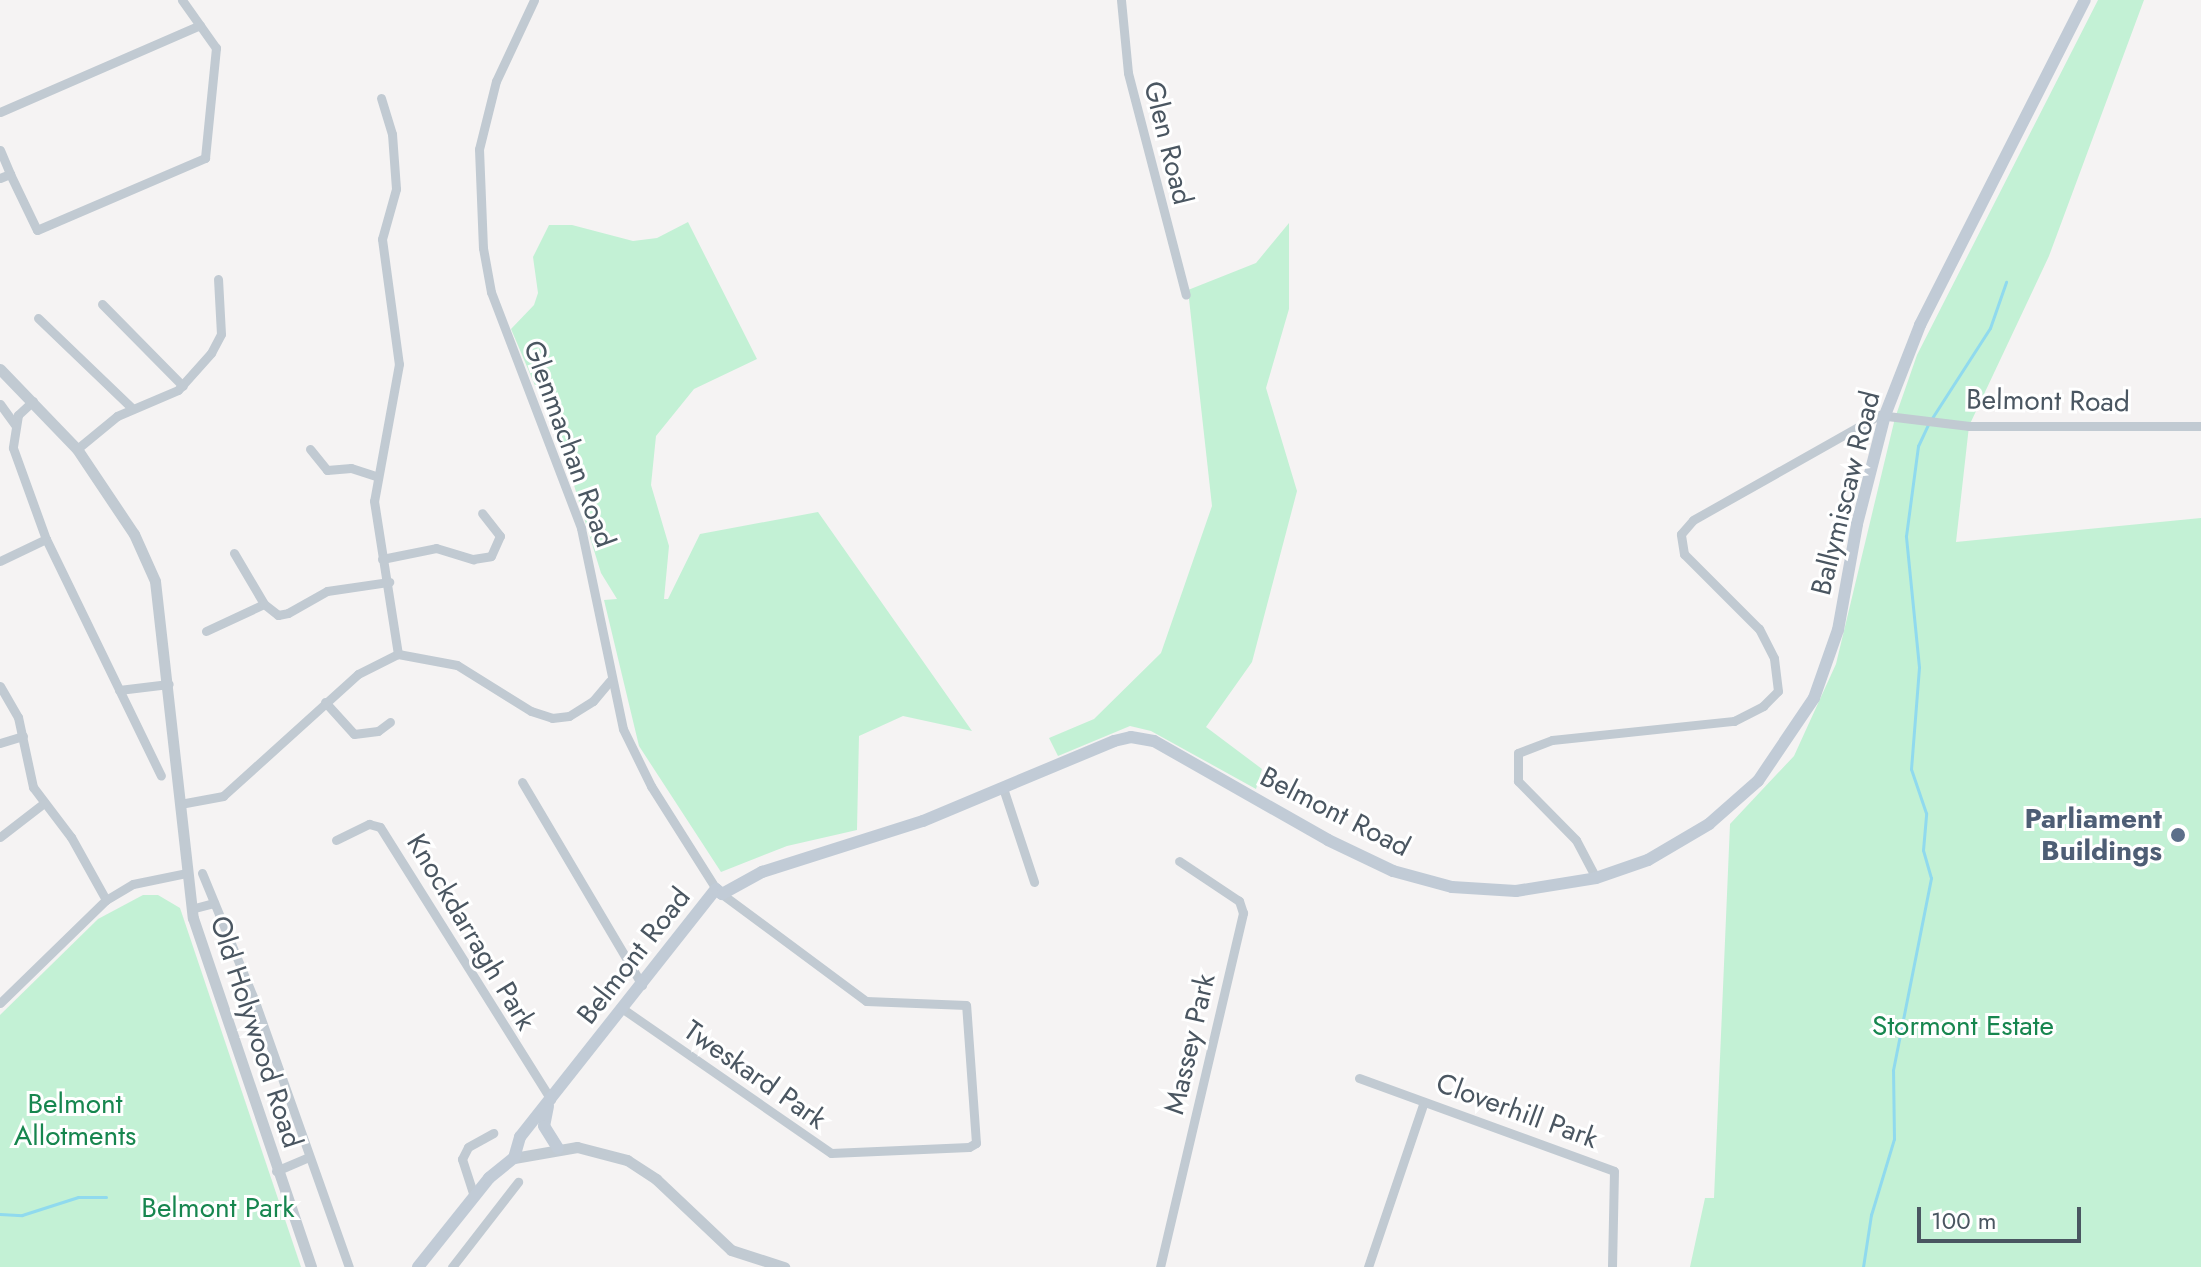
<!DOCTYPE html>
<html>
<head>
<meta charset="utf-8">
<style>
	body { margin:0 }
	#map { position:relative; width:2201px; height:1267px; overflow:hidden; background:#f5f3f3; font-family:Jost,sans-serif }
	div>[style] { position:absolute }
	.green>* { inset:0; background:#c3f1d5 }
	.stream>* { height:3px; margin:-1.5px; padding:0 1.5px; transform-origin:1.5px; border-radius:1.5px; background:#90daee }
	.minor>* { height:9px; margin:-4.5px; padding:0 4.5px; transform-origin:4.5px; border-radius:4.5px; background:#c1cad2 }
	.tertiary>* { height:11px; margin:-5.5px; padding:0 5.5px; transform-origin:5.5px; border-radius:5.5px; background:#c1cad2 }
	.secondary>* { height:12px; margin:-6px; padding:0 6px; transform-origin:6px; border-radius:6px; background:#c1cbd6 }
	.dots>* { width:22px; height:22px; translate:-50% -50%; box-sizing:border-box; border:4px solid #fff; border-radius:50% }
	span { translate:-50% -50%; white-space:nowrap; text-align:center; line-height:1.15; -webkit-text-stroke:6px #fff; paint-order:stroke }
	.street-label { font-size:28px; color:#4a5661 }
	.service-label { font-size:28px; color:#4e5e75; font-weight:700 }
	.right { translate:-100% -50%; text-align:right }
	.park-label { font-size:28px; color:#17864f }
	.scale { position:absolute; left:1917px; top:1207px; width:164px; height:36px; box-sizing:border-box; border:4px solid #4a5661; border-top:0; padding-left:10px; font-size:24px; line-height:28px; white-space:nowrap; color:#4a5661; -webkit-text-stroke:6px #fff; paint-order:stroke }
</style>
</head>
<body>
<div id="map">
	<div class="green">
		<i style="clip-path:polygon(2098px 0,2144px 0,2049px 256px,1969px 426px,1956px 542px,2201px 518px,2201px 1267px,1690px 1267px,1705px 1198px,1714px 1198px,1730px 824px,1794px 756px,1836px 664px,1895px 418px,1917px 355px)"></i>
		<i style="clip-path:polygon(688px 222px,757px 359px,694px 389px,656px 436px,651px 485px,669px 546px,664px 599px,668px 599px,700px 534px,818px 512px,972px 731px,903px 716px,859px 736px,857px 830px,787px 846px,721px 872px,639px 746px,604px 600px,617px 599px,601px 573px,565px 456px,511px 329px,534px 305px,538px 293px,533px 257px,549px 225px,572px 225px,633px 241px,657px 238px)"></i>
		<i style="clip-path:polygon(1289px 223px,1289px 309px,1266px 388px,1297px 491px,1252px 662px,1206px 727px,1262px 769px,1256px 789px,1151px 731px,1130px 726px,1058px 756px,1049px 738px,1094px 719px,1161px 653px,1212px 506px,1188px 290px,1256px 263px)"></i>
		<i style="clip-path:polygon(143px 895px,158px 895px,180px 908px,301px 1267px,0 1267px,0 1015px,98px 919px)"></i>
	</div>
	<div class="stream">
		<i style="left:1932px;top:418px;width:107px;rotate:-57.2deg"></i>
		<i style="left:1990px;top:328px;width:49px;rotate:-70.8deg"></i>
		<i style="left:0;top:1214px;width:22px;rotate:3deg"></i>
		<i style="left:22px;top:1215px;width:59px;rotate:-17.8deg"></i>
		<i style="left:78px;top:1197px;width:28px"></i>
		<i style="left:1863px;top:1267px;width:53px;rotate:-81.3deg"></i>
		<i style="left:1871px;top:1215px;width:79px;rotate:-73.2deg"></i>
		<i style="left:1894px;top:1139px;width:69px;rotate:-90.8deg"></i>
		<i style="left:1893px;top:1070px;width:196px;rotate:-78.8deg"></i>
		<i style="left:1931px;top:878px;width:29px;rotate:-106deg"></i>
		<i style="left:1923px;top:850px;width:37px;rotate:-85deg"></i>
		<i style="left:1926px;top:813px;width:46px;rotate:-108.8deg"></i>
		<i style="left:1911px;top:769px;width:102px;rotate:-85.5deg"></i>
		<i style="left:1919px;top:667px;width:132px;rotate:-95.7deg"></i>
		<i style="left:1906px;top:536px;width:91px;rotate:-82.4deg"></i>
		<i style="left:1918px;top:446px;width:23px;rotate:-65deg"></i>
	</div>
	<div class="minor">
		<i style="left:534px;top:0;width:89px;rotate:115.1deg"></i>
		<i style="left:496px;top:81px;width:70px;rotate:104deg"></i>
		<i style="left:479px;top:149px;width:99px;rotate:87.7deg"></i>
		<i style="left:483px;top:248px;width:45px;rotate:79.7deg"></i>
		<i style="left:491px;top:292px;width:253px;rotate:69.1deg"></i>
		<i style="left:581px;top:528px;width:205px;rotate:78.2deg"></i>
		<i style="left:623px;top:729px;width:64px;rotate:63.8deg"></i>
		<i style="left:651px;top:786px;width:122px;rotate:57.7deg"></i>
		<i style="left:1121px;top:0;width:73px;rotate:84.5deg"></i>
		<i style="left:1128px;top:73px;width:229px;rotate:75.4deg"></i>
		<i style="left:381px;top:98px;width:38px;rotate:73deg"></i>
		<i style="left:392px;top:134px;width:55px;rotate:85.8deg"></i>
		<i style="left:396px;top:189px;width:52px;rotate:105.6deg"></i>
		<i style="left:382px;top:239px;width:126px;rotate:82.3deg"></i>
		<i style="left:399px;top:364px;width:139px;rotate:100.3deg"></i>
		<i style="left:374px;top:501px;width:155px;rotate:81.1deg"></i>
		<i style="left:0;top:112px;width:218px;rotate:-23.5deg"></i>
		<i style="left:0;top:150px;width:26px;rotate:67deg"></i>
		<i style="left:0;top:178px;width:11px;rotate:-22deg"></i>
		<i style="left:10px;top:174px;width:62px;rotate:64.3deg"></i>
		<i style="left:37px;top:230px;width:183px;rotate:-23.2deg"></i>
		<i style="left:205px;top:158px;width:111px;rotate:-84.3deg"></i>
		<i style="left:216px;top:48px;width:59px;rotate:-125.3deg"></i>
		<i style="left:102px;top:304px;width:115px;rotate:45.4deg"></i>
		<i style="left:38px;top:318px;width:130px;rotate:43.8deg"></i>
		<i style="left:33px;top:401px;width:21px;rotate:137deg"></i>
		<i style="left:18px;top:415px;width:33px;rotate:99deg"></i>
		<i style="left:13px;top:448px;width:97px;rotate:70.1deg"></i>
		<i style="left:46px;top:539px;width:263px;rotate:64.1deg"></i>
		<i style="left:0;top:404px;width:26px;rotate:54deg"></i>
		<i style="left:77px;top:449px;width:52px;rotate:-39.5deg"></i>
		<i style="left:117px;top:416px;width:66px;rotate:-23.1deg"></i>
		<i style="left:178px;top:390px;width:50px;rotate:-48.3deg"></i>
		<i style="left:211px;top:353px;width:21px;rotate:-62deg"></i>
		<i style="left:221px;top:334px;width:55px;rotate:-93.1deg"></i>
		<i style="left:310px;top:449px;width:27px;rotate:51deg"></i>
		<i style="left:327px;top:470px;width:24px;rotate:-5deg"></i>
		<i style="left:351px;top:468px;width:26px;rotate:18deg"></i>
		<i style="left:234px;top:553px;width:59px;rotate:59.5deg"></i>
		<i style="left:382px;top:559px;width:55px;rotate:-11.5deg"></i>
		<i style="left:436px;top:548px;width:39px;rotate:17deg"></i>
		<i style="left:473px;top:559px;width:18px;rotate:-9deg"></i>
		<i style="left:491px;top:556px;width:22px;rotate:-66deg"></i>
		<i style="left:500px;top:536px;width:29px;rotate:-128deg"></i>
		<i style="left:0;top:561px;width:51px;rotate:-25.6deg"></i>
		<i style="left:206px;top:631px;width:64px;rotate:-25deg"></i>
		<i style="left:264px;top:604px;width:18px;rotate:38deg"></i>
		<i style="left:278px;top:615px;width:10px;rotate:-11deg"></i>
		<i style="left:288px;top:613px;width:45px;rotate:-29.4deg"></i>
		<i style="left:327px;top:591px;width:63px;rotate:-8.3deg"></i>
		<i style="left:0;top:686px;width:36px;rotate:60deg"></i>
		<i style="left:18px;top:717px;width:72px;rotate:77.9deg"></i>
		<i style="left:33px;top:787px;width:63px;rotate:52.8deg"></i>
		<i style="left:71px;top:837px;width:72px;rotate:60.9deg"></i>
		<i style="left:119px;top:690px;width:50px;rotate:-6.8deg"></i>
		<i style="left:325px;top:702px;width:43px;rotate:47.8deg"></i>
		<i style="left:354px;top:734px;width:24px;rotate:-7deg"></i>
		<i style="left:378px;top:731px;width:15px;rotate:-37deg"></i>
		<i style="left:0;top:743px;width:24px;rotate:-17deg"></i>
		<i style="left:522px;top:782px;width:236px;rotate:59.4deg"></i>
		<i style="left:1003px;top:788px;width:99px;rotate:71.7deg"></i>
		<i style="left:180px;top:804px;width:44px;rotate:-10.5deg"></i>
		<i style="left:223px;top:796px;width:182px;rotate:-42.1deg"></i>
		<i style="left:358px;top:674px;width:45px;rotate:-26.6deg"></i>
		<i style="left:398px;top:654px;width:60px;rotate:10.6deg"></i>
		<i style="left:457px;top:665px;width:87px;rotate:31.9deg"></i>
		<i style="left:531px;top:711px;width:22px;rotate:18deg"></i>
		<i style="left:552px;top:718px;width:17px;rotate:-7deg"></i>
		<i style="left:569px;top:716px;width:28px;rotate:-32deg"></i>
		<i style="left:593px;top:701px;width:26px;rotate:-50deg"></i>
		<i style="left:0;top:837px;width:56px;rotate:-37.7deg"></i>
		<i style="left:336px;top:840px;width:37px;rotate:-26deg"></i>
		<i style="left:369px;top:824px;width:11px;rotate:15deg"></i>
		<i style="left:380px;top:827px;width:322px;rotate:57.9deg"></i>
		<i style="left:202px;top:873px;width:136px;rotate:67.6deg"></i>
		<i style="left:254px;top:999px;width:284px;rotate:70.5deg"></i>
		<i style="left:1596px;top:878px;width:43px;rotate:-117.8deg"></i>
		<i style="left:1576px;top:840px;width:83px;rotate:-134.5deg"></i>
		<i style="left:1518px;top:781px;width:28px;rotate:-90deg"></i>
		<i style="left:1518px;top:753px;width:36px;rotate:-21deg"></i>
		<i style="left:1552px;top:740px;width:183px;rotate:-6deg"></i>
		<i style="left:1734px;top:721px;width:33px;rotate:-27deg"></i>
		<i style="left:1763px;top:706px;width:21px;rotate:-45deg"></i>
		<i style="left:1778px;top:691px;width:33px;rotate:-97deg"></i>
		<i style="left:1774px;top:658px;width:33px;rotate:-117deg"></i>
		<i style="left:1759px;top:629px;width:106px;rotate:-135deg"></i>
		<i style="left:1684px;top:554px;width:20px;rotate:-99deg"></i>
		<i style="left:1681px;top:534px;width:18px;rotate:-49deg"></i>
		<i style="left:1693px;top:520px;width:214px;rotate:-29.4deg"></i>
		<i style="left:1879px;top:415px;width:91px;rotate:7deg"></i>
		<i style="left:1969px;top:426px;width:232px"></i>
		<i style="left:191px;top:909px;width:24px;rotate:-15deg"></i>
		<i style="left:0;top:1003px;width:148px;rotate:-44.2deg"></i>
		<i style="left:106px;top:900px;width:31px;rotate:-31deg"></i>
		<i style="left:133px;top:884px;width:54px;rotate:-11.7deg"></i>
		<i style="left:623px;top:1009px;width:253px;rotate:34.7deg"></i>
		<i style="left:831px;top:1153px;width:138px;rotate:-2.5deg"></i>
		<i style="left:969px;top:1147px;width:8px;rotate:-30deg"></i>
		<i style="left:976px;top:1143px;width:138px;rotate:-94.1deg"></i>
		<i style="left:966px;top:1005px;width:100px;rotate:-177.7deg"></i>
		<i style="left:866px;top:1001px;width:179px;rotate:-143.4deg"></i>
		<i style="left:1359px;top:1078px;width:271px;rotate:20deg"></i>
		<i style="left:1614px;top:1171px;width:96px;rotate:91.2deg"></i>
		<i style="left:276px;top:1171px;width:34px;rotate:-23deg"></i>
		<i style="left:474px;top:1196px;width:39px;rotate:-108deg"></i>
		<i style="left:462px;top:1159px;width:13px;rotate:-63deg"></i>
		<i style="left:468px;top:1147px;width:29px;rotate:-29deg"></i>
		<i style="left:452px;top:1267px;width:108px;rotate:-52.2deg"></i>
		<i style="left:1160px;top:1267px;width:364px;rotate:-76.8deg"></i>
		<i style="left:1243px;top:913px;width:13px;rotate:-108deg"></i>
		<i style="left:1239px;top:901px;width:72px;rotate:-146.3deg"></i>
		<i style="left:1368px;top:1267px;width:174px;rotate:-71.3deg"></i>
	</div>
	<div class="tertiary">
		<i style="left:0;top:369px;width:111px;rotate:46.1deg"></i>
		<i style="left:77px;top:449px;width:102px;rotate:56.2deg"></i>
		<i style="left:134px;top:534px;width:51px;rotate:65.9deg"></i>
		<i style="left:155px;top:581px;width:339px;rotate:83.6deg"></i>
		<i style="left:193px;top:918px;width:368px;rotate:71.3deg"></i>
		<i style="left:514px;top:1158px;width:64px;rotate:-9.9deg"></i>
		<i style="left:577px;top:1147px;width:52px;rotate:14.6deg"></i>
		<i style="left:627px;top:1160px;width:35px;rotate:33deg"></i>
		<i style="left:656px;top:1179px;width:103px;rotate:43.4deg"></i>
		<i style="left:731px;top:1250px;width:56px;rotate:17.8deg"></i>
	</div>
	<div class="secondary">
		<i style="left:548px;top:1106px;width:20px;rotate:101deg"></i>
		<i style="left:544px;top:1126px;width:26px;rotate:58deg"></i>
		<i style="left:418px;top:1267px;width:114px;rotate:-51.4deg"></i>
		<i style="left:489px;top:1178px;width:32px;rotate:-39deg"></i>
		<i style="left:514px;top:1158px;width:22px;rotate:-74deg"></i>
		<i style="left:520px;top:1137px;width:316px;rotate:-51.7deg"></i>
		<i style="left:716px;top:889px;width:8px;rotate:40deg"></i>
		<i style="left:722px;top:894px;width:46px;rotate:-28.8deg"></i>
		<i style="left:762px;top:872px;width:169px;rotate:-17.6deg"></i>
		<i style="left:923px;top:821px;width:207px;rotate:-22.7deg"></i>
		<i style="left:1114px;top:741px;width:17px;rotate:-13deg"></i>
		<i style="left:1131px;top:737px;width:23px;rotate:10deg"></i>
		<i style="left:1154px;top:741px;width:200px;rotate:29.6deg"></i>
		<i style="left:1328px;top:840px;width:72px;rotate:25.5deg"></i>
		<i style="left:1393px;top:871px;width:61px;rotate:15.2deg"></i>
		<i style="left:1452px;top:887px;width:64px;rotate:3.6deg"></i>
		<i style="left:1516px;top:891px;width:81px;rotate:-9.2deg"></i>
		<i style="left:1596px;top:878px;width:55px;rotate:-19.1deg"></i>
		<i style="left:1648px;top:860px;width:71px;rotate:-30.5deg"></i>
		<i style="left:1709px;top:824px;width:65px;rotate:-41.3deg"></i>
		<i style="left:1758px;top:781px;width:100px;rotate:-56deg"></i>
		<i style="left:1814px;top:698px;width:72px;rotate:-70.6deg"></i>
		<i style="left:1838px;top:630px;width:108px;rotate:-79.8deg"></i>
		<i style="left:1857px;top:524px;width:113px;rotate:-75.6deg"></i>
		<i style="left:1885px;top:415px;width:97px;rotate:-68.7deg"></i>
		<i style="left:1920px;top:325px;width:364px;rotate:-63.1deg"></i>
	</div>
	<div class="dots">
		<i style="left:2178px;top:835px;background:#5c6f8a"></i>
	</div>
	<div class="street-label">
		<span style="left:1168px;top:143px;rotate:76deg">Glen Road</span>
		<span style="left:2048px;top:401px;rotate:1deg">Belmont Road</span>
		<span style="left:569px;top:444px;rotate:70deg">Glenmachan Road</span>
		<span style="left:1846px;top:493px;rotate:-76deg">Ballymiscaw Road</span>
		<span style="left:1335px;top:812px;rotate:27deg">Belmont Road</span>
		<span style="left:471px;top:932px;rotate:59deg">Knockdarragh Park</span>
		<span style="left:634px;top:956px;rotate:-52deg">Belmont Road</span>
		<span style="left:256px;top:1032px;rotate:72deg">Old Holywood Road</span>
		<span style="left:1190px;top:1044px;rotate:-77deg">Massey Park</span>
		<span style="left:755px;top:1075px;rotate:35deg">Tweskard Park</span>
		<span style="left:1517px;top:1111px;rotate:20deg">Cloverhill Park</span>
	</div>
	<div class="service-label">
		<span class="right" style="left:2162px;top:835px">Parliament<br>Buildings</span>
	</div>
	<div class="park-label">
		<span style="left:1963px;top:1026px">Stormont Estate</span>
		<span style="left:75px;top:1120px">Belmont<br>Allotments</span>
		<span style="left:218px;top:1208px">Belmont Park</span>
	</div>
	<div class="scale">100 m</div>
</div>
</body>
</html>
